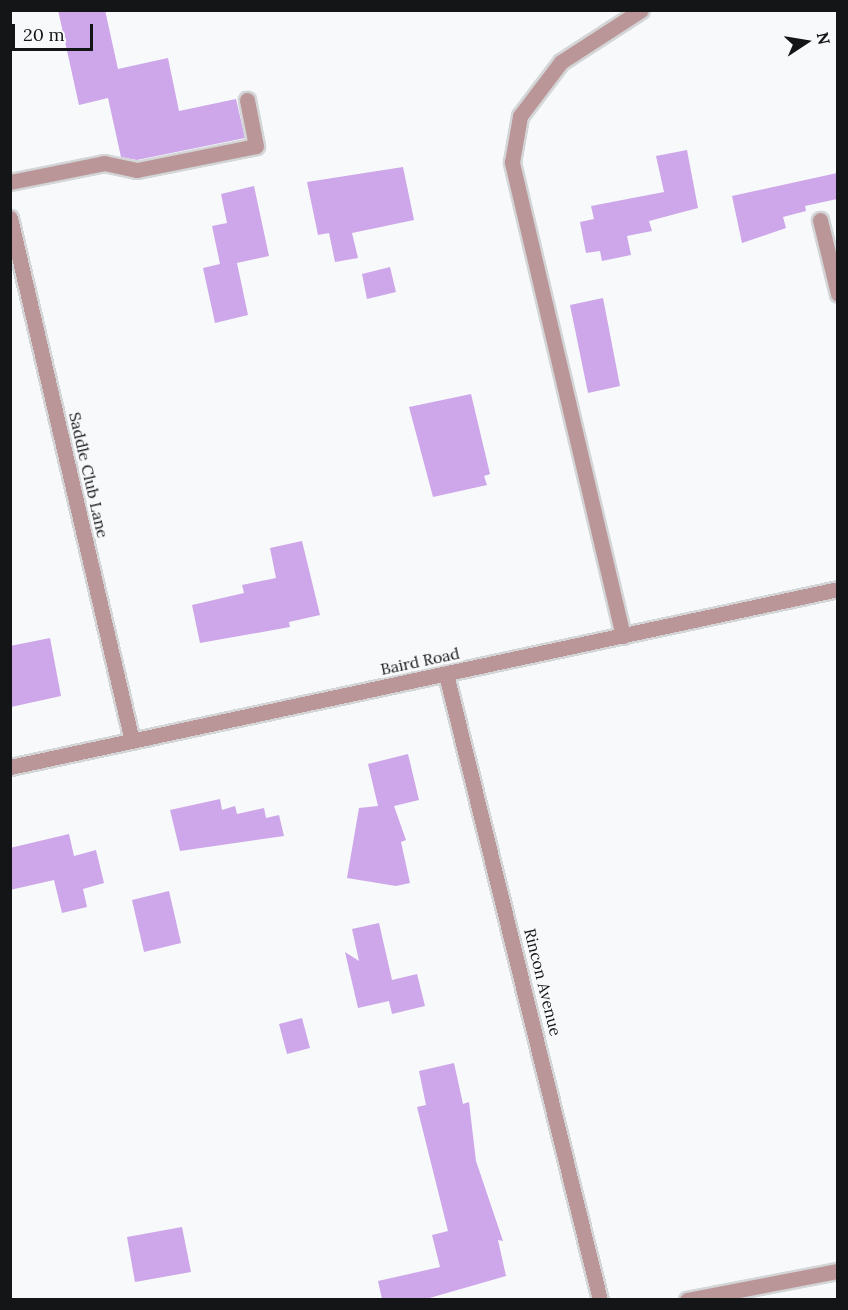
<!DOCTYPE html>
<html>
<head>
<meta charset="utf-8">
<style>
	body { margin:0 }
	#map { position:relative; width:848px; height:1310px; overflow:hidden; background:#f7f9fb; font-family:Lora,serif }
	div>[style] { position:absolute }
	.building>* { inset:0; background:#cda7e9 }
	.roads { filter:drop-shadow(2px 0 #d3d5d6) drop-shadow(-2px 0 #d3d5d6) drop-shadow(0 2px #d3d5d6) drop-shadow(0 -2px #d3d5d6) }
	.service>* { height:15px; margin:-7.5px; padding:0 7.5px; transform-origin:7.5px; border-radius:7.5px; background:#bb9699 }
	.minor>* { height:15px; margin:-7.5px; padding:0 7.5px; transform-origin:7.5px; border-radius:7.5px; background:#bb9699 }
	.tertiary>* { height:15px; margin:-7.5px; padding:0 7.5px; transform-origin:7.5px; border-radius:7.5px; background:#bb9699 }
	span { translate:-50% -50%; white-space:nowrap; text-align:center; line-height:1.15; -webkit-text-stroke:6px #f7f9fb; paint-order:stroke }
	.street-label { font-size:16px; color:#141516 }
	.frame { position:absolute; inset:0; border:12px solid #141516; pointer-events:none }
	.north { position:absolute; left:776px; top:12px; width:60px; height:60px; -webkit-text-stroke:4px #f7f9fb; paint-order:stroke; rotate:78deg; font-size:16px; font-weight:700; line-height:24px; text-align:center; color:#141516 }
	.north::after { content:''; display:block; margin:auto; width:21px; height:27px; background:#141516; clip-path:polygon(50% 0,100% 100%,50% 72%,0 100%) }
	.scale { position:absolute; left:12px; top:24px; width:81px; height:27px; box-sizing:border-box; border:3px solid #141516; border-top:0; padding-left:8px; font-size:18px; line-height:21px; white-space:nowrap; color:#141516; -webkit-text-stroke:4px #f7f9fb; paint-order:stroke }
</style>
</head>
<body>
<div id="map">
	<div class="building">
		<i style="clip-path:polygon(58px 10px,105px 10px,118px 69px,168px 58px,179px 111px,236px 99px,245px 138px,137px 160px,121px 157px,108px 98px,79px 105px)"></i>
		<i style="clip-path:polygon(687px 150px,698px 208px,649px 221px,652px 231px,627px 236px,631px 255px,602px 261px,600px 251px,586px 253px,580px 222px,594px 219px,591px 206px,664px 192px,656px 156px)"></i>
		<i style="clip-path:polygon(403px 167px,414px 220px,352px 233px,358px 258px,335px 262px,329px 233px,318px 235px,307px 182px)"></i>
		<i style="clip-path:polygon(837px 173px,837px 199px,805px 206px,806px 211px,783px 217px,786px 228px,742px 243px,732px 196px)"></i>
		<i style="clip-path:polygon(254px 186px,269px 256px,237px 263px,248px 315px,215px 323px,203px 268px,220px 264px,212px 226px,227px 223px,221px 194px)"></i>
		<i style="clip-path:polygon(390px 267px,396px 292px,367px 299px,362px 274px)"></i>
		<i style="clip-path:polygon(603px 298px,620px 386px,588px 393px,570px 305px)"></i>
		<i style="clip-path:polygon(471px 394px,490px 474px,484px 476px,487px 485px,433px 497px,409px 407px)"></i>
		<i style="clip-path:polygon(302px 541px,320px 615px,289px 622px,290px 627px,200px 643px,192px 605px,244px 593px,242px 585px,276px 578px,270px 548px)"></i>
		<i style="clip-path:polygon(50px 638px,61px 696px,11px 707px,10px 646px)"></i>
		<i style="clip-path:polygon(408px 754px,419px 800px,394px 806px,406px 840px,401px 842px,410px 883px,396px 886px,347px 878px,359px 808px,378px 806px,368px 764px)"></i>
		<i style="clip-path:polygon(220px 799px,222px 810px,235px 806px,237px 814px,264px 808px,266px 818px,279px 815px,284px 836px,180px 851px,170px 810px)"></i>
		<i style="clip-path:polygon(69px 834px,74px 856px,96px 850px,104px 883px,83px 889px,87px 907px,62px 913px,54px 880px,10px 890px,10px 848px)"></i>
		<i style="clip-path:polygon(169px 891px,181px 943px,144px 952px,132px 900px)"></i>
		<i style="clip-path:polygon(379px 923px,392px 980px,417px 974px,425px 1006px,392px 1014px,389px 1001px,358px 1008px,345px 952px,359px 961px,352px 929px)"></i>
		<i style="clip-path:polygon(302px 1018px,310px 1048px,287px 1054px,279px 1024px)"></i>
		<i style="clip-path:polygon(454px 1063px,463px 1104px,469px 1102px,476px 1161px,503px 1241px,498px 1240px,506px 1276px,426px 1299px,382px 1299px,378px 1281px,440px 1267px,432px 1235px,448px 1231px,417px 1107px,426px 1105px,419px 1071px)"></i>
		<i style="clip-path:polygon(182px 1227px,191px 1272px,135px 1282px,127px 1237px)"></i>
	</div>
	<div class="roads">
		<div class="service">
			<i style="left:10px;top:182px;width:96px;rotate:-11.4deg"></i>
			<i style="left:104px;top:163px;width:34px;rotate:12deg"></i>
			<i style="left:137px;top:170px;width:121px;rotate:-11.4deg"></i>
			<i style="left:256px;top:146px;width:47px;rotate:-101.1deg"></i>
			<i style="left:820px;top:220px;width:76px;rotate:76.3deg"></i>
			<i style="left:623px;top:636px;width:487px;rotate:-103.2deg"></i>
			<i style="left:512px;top:162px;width:47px;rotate:-80.1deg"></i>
			<i style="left:520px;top:116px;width:68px;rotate:-52.8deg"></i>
			<i style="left:561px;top:62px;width:95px;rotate:-33deg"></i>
			<i style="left:687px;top:1300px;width:154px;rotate:-10.9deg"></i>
		</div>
		<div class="minor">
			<i style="left:10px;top:218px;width:537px;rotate:76.87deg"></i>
			<i style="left:446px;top:674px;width:645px;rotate:76.18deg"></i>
		</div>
		<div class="tertiary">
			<i style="left:10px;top:767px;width:847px;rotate:-12.13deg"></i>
		</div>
	</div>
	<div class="street-label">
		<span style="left:89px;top:475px;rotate:77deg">Saddle Club Lane</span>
		<span style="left:420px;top:661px;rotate:-12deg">Baird Road</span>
		<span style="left:543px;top:982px;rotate:76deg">Rincon Avenue</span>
	</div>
	<div class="frame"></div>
	<div class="north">N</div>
	<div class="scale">20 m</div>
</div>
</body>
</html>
